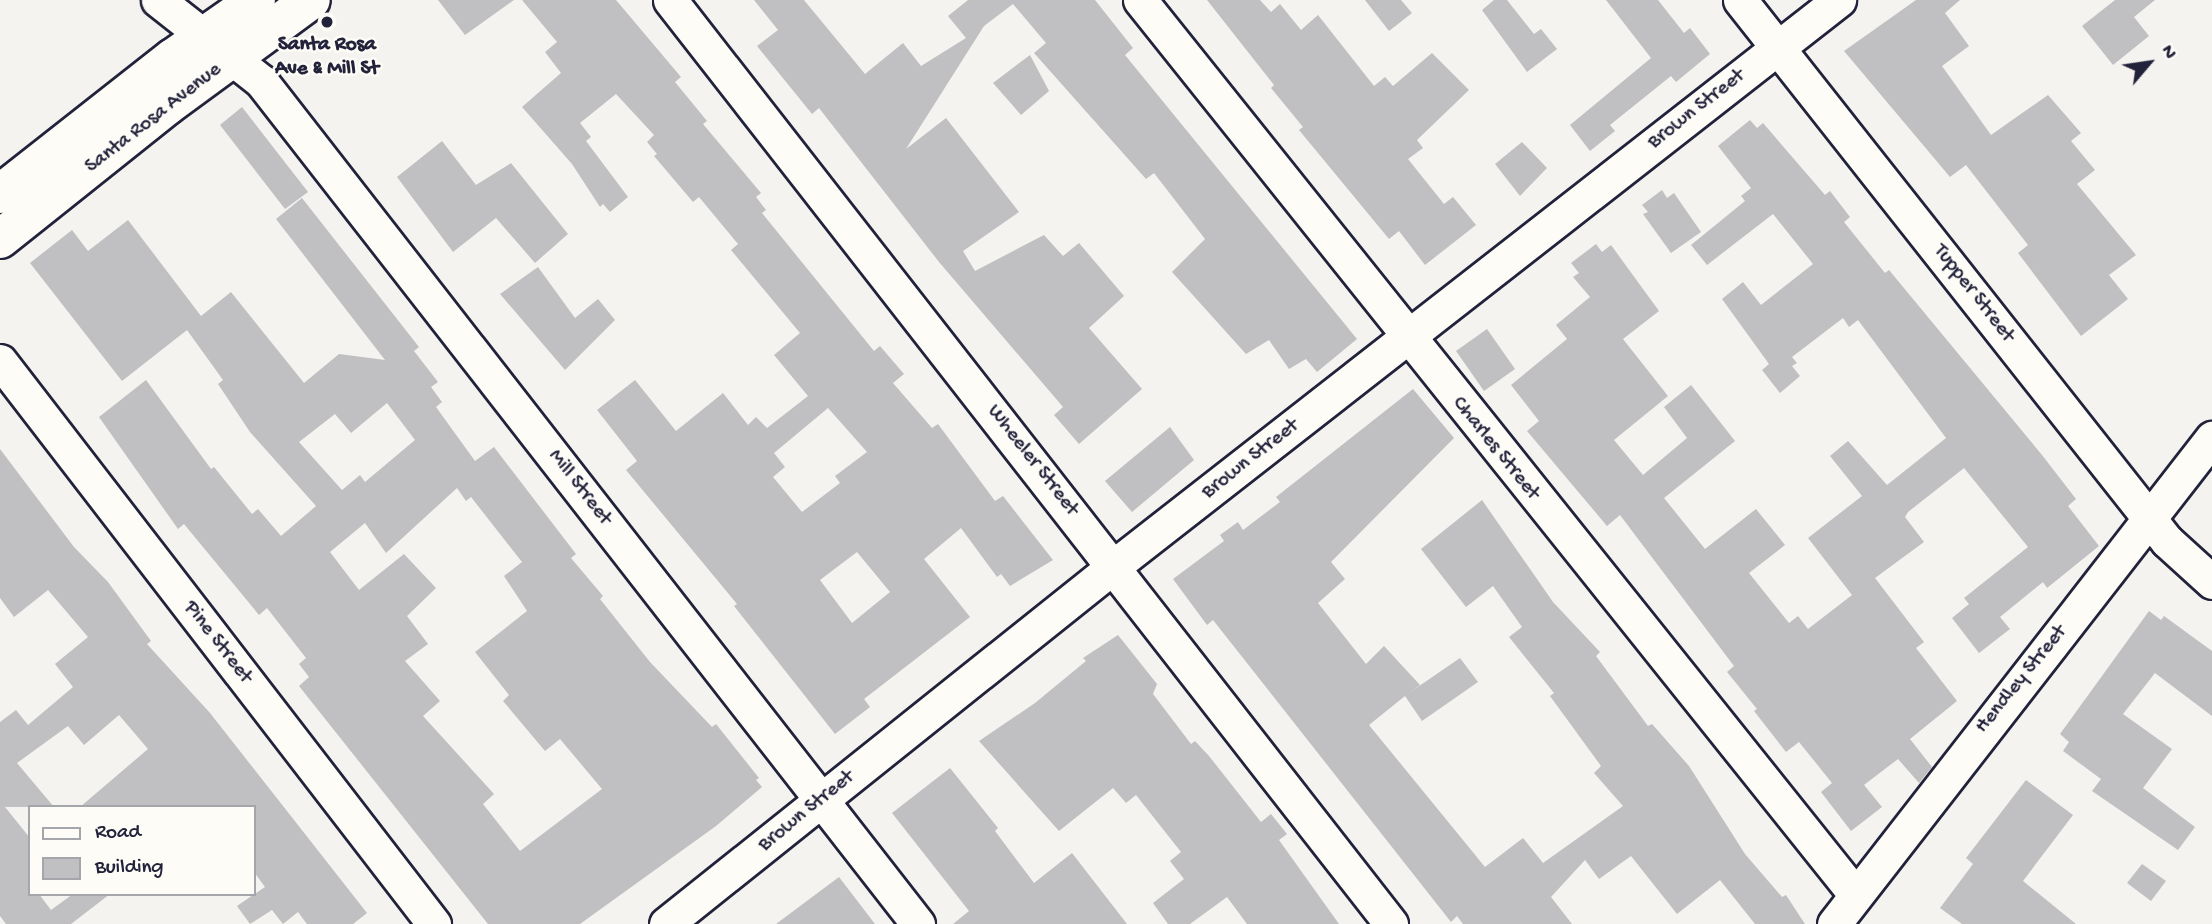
<!DOCTYPE html>
<html>
<head>
<meta charset="utf-8">
<style>
	body { margin:0 }
	#map { position:relative; width:2212px; height:924px; overflow:hidden; background:#f4f3ef; font-family:"Gochi Hand",sans-serif }
	div>[style] { position:absolute }
	.building>* { inset:0; background:#c0bfc2 }
	.roads { filter:drop-shadow(2px 0 #22223b) drop-shadow(-2px 0 #22223b) drop-shadow(0 2px #22223b) drop-shadow(0 -2px #22223b) }
	.minor>* { height:33px; margin:-16.5px; padding:0 16.5px; transform-origin:16.5px; border-radius:16.5px; background:#fdfcf7 }
	.secondary>* { height:38px; margin:-19px; padding:0 19px; transform-origin:19px; border-radius:19px; background:#fdfcf7 }
	.dots>* { width:19px; height:19px; translate:-50% -50%; box-sizing:border-box; border:4px solid #fdfcf7; border-radius:50% }
	span { translate:-50% -50%; white-space:nowrap; text-align:center; line-height:1.15; -webkit-text-stroke:5px #fdfcf7; paint-order:stroke }
	.poi-label { font-size:21px; color:#22223b; font-weight:700 }
	.street-label { font-size:21px; color:#22223b }
	.legend { position:absolute; left:28px; top:805px; width:228px; height:91px; box-sizing:border-box; background:#fdfcf7; border:2px solid #a5a5ac; margin:0; padding:9px 12px; list-style:none; font-size:21px; color:#22223b }
	.legend li { display:flex; align-items:center; gap:14px; height:35px }
	.legend b { width:35px; border:2px solid #a5a5ac }
	.north { position:absolute; left:2114px; top:28px; width:70px; height:70px; -webkit-text-stroke:5px #fdfcf7; paint-order:stroke; rotate:61deg; font-size:19px; font-weight:700; line-height:28px; text-align:center; color:#22223b }
	.north::after { content:''; display:block; margin:auto; width:24px; height:32px; background:#22223b; clip-path:polygon(50% 0,100% 100%,50% 72%,0 100%) }
</style>
</head>
<body>
<div id="map">
	<div class="building">
		<i style="clip-path:polygon(438px 0,514px 0,465px 35px)"></i>
		<i style="clip-path:polygon(evenodd,522px 0,616px 0,681px 77px,675px 82px,707px 121px,703px 124px,761px 193px,756px 197px,766px 210px,762px 213px,874px 351px,880px 346px,904px 374px,893px 383px,932px 428px,938px 424px,995px 501px,1003px 496px,1053px 560px,1010px 586px,1001px 574px,997px 577px,961px 528px,924px 559px,970px 617px,864px 699px,870px 707px,835px 734px,734px 606px,737px 604px,626px 470px,637px 461px,597px 410px,635px 380px,676px 431px,723px 393px,748px 425px,756px 417px,767px 428px,808px 396px,774px 355px,800px 333px,731px 250px,738px 244px,699px 197px,693px 202px,654px 156px,657px 154px,647px 142px,654px 135px,616px 94px,580px 123px,591px 137px,586px 141px,628px 197px,610px 212px,603px 204px,600px 207px,572px 164px,522px 107px,561px 73px,545px 52px,557px 42px,522px 0,828px 408px,867px 452px,835px 476px,840px 483px,802px 512px,773px 477px,785px 467px,774px 453px,828px 408px,522px 0,857px 552px,890px 592px,852px 623px,820px 580px,857px 552px)"></i>
		<i style="clip-path:polygon(754px 0,804px 0,865px 74px,903px 43px,921px 66px,966px 38px,948px 16px,968px 0,1095px 0,1133px 48px,1125px 55px,1357px 339px,1317px 372px,1306px 359px,1289px 369px,1269px 340px,1246px 354px,1172px 272px,1205px 239px,1154px 173px,1146px 179px,1034px 53px,1046px 43px,1013px 4px,984px 26px,906px 149px,946px 118px,1019px 212px,963px 251px,975px 271px,1044px 235px,1063px 256px,1079px 243px,1124px 296px,1089px 328px,1142px 389px,1079px 444px,1054px 415px,1063px 407px,939px 262px,819px 108px,812px 114px,757px 46px,778px 30px)"></i>
		<i style="clip-path:polygon(1207px 0,1260px 0,1271px 12px,1280px 4px,1301px 30px,1318px 15px,1374px 86px,1385px 77px,1393px 86px,1432px 53px,1469px 90px,1417px 140px,1423px 148px,1408px 159px,1444px 204px,1453px 197px,1476px 225px,1425px 265px,1399px 231px,1389px 239px,1299px 130px,1303px 127px,1271px 88px,1274px 85px)"></i>
		<i style="clip-path:polygon(1365px 0,1401px 0,1412px 13px,1389px 31px)"></i>
		<i style="clip-path:polygon(1494px 0,1507px 0,1534px 34px,1541px 29px,1557px 49px,1527px 72px,1482px 10px)"></i>
		<i style="clip-path:polygon(1606px 0,1658px 0,1684px 33px,1690px 28px,1710px 54px,1676px 82px,1671px 76px,1610px 125px,1615px 131px,1590px 151px,1570px 125px,1651px 58px)"></i>
		<i style="clip-path:polygon(1916px 0,1960px 0,1945px 13px,1969px 46px,1942px 66px,1991px 135px,2048px 95px,2081px 133px,2071px 141px,2095px 170px,2077px 184px,2136px 255px,2109px 275px,2128px 299px,2081px 336px,2018px 253px,2028px 245px,1966px 165px,1950px 177px,1844px 51px)"></i>
		<i style="clip-path:polygon(2115px 0,2155px 0,2134px 17px,2149px 36px,2113px 65px,2082px 26px)"></i>
		<i style="clip-path:polygon(1030px 55px,1049px 91px,1021px 115px,993px 83px)"></i>
		<i style="clip-path:polygon(242px 107px,308px 192px,285px 209px,220px 125px)"></i>
		<i style="clip-path:polygon(1750px 120px,1757px 128px,1763px 123px,1825px 195px,1830px 191px,1850px 217px,1844px 222px,1885px 273px,1889px 270px,2042px 455px,2076px 499px,2068px 506px,2099px 546px,2047px 588px,2043px 582px,2000px 617px,2010px 629px,1979px 653px,1952px 618px,1969px 604px,1964px 598px,2028px 547px,1964px 468px,1908px 512px,1905px 517px,1924px 542px,1875px 578px,1924px 642px,1916px 648px,1957px 701px,1910px 739px,1932px 767px,1919px 783px,1898px 759px,1864px 785px,1882px 807px,1851px 831px,1821px 792px,1832px 783px,1799px 742px,1786px 752px,1754px 711px,1757px 709px,1727px 672px,1734px 666px,1620px 515px,1607px 526px,1527px 431px,1539px 421px,1511px 385px,1567px 339px,1556px 325px,1590px 297px,1573px 277px,1579px 273px,1571px 263px,1596px 244px,1602px 252px,1611px 245px,1659px 311px,1623px 339px,1668px 396px,1614px 440px,1643px 475px,1687px 438px,1664px 407px,1691px 385px,1735px 441px,1664px 498px,1705px 549px,1756px 509px,1785px 545px,1749px 573px,1789px 623px,1798px 616px,1808px 629px,1852px 595px,1808px 538px,1862px 496px,1830px 456px,1848px 441px,1887px 485px,1946px 438px,1858px 320px,1849px 327px,1843px 318px,1792px 357px,1797px 363px,1792px 366px,1800px 376px,1780px 393px,1762px 370px,1769px 364px,1722px 299px,1743px 282px,1761px 305px,1813px 264px,1773px 214px,1707px 265px,1691px 245px,1745px 201px,1741px 196px,1751px 188px,1718px 146px)"></i>
		<i style="clip-path:polygon(442px 141px,476px 185px,511px 163px,568px 234px,535px 263px,496px 218px,453px 252px,397px 177px)"></i>
		<i style="clip-path:polygon(1522px 142px,1547px 168px,1520px 196px,1495px 164px)"></i>
		<i style="clip-path:polygon(1662px 190px,1667px 198px,1674px 193px,1701px 232px,1671px 253px,1643px 214px,1648px 212px,1642px 205px)"></i>
		<i style="clip-path:polygon(evenodd,302px 198px,419px 347px,414px 351px,438px 382px,431px 387px,442px 402px,436px 407px,475px 461px,494px 447px,576px 554px,571px 558px,603px 596px,600px 599px,650px 662px,712px 727px,716px 724px,759px 778px,756px 780px,762px 787px,716px 826px,580px 924px,488px 924px,299px 686px,309px 677px,299px 664px,306px 658px,267px 608px,259px 615px,184px 524px,178px 529px,99px 417px,146px 380px,211px 469px,214px 467px,252px 514px,258px 509px,281px 536px,316px 506px,250px 432px,218px 384px,223px 380px,187px 330px,122px 381px,30px 263px,72px 230px,88px 251px,128px 220px,201px 316px,231px 292px,304px 383px,339px 354px,385px 360px,276px 219px,302px 198px,387px 403px,415px 440px,365px 482px,360px 475px,342px 490px,299px 442px,335px 414px,351px 433px,387px 403px,302px 198px,457px 488px,466px 501px,471px 497px,522px 562px,504px 576px,527px 611px,475px 652px,509px 695px,503px 701px,545px 751px,560px 739px,602px 789px,520px 851px,483px 804px,494px 794px,423px 716px,440px 701px,405px 661px,428px 644px,407px 616px,436px 588px,404px 554px,359px 590px,330px 552px,365px 523px,386px 553px,457px 488px)"></i>
		<i style="clip-path:polygon(538px 267px,575px 318px,598px 299px,615px 320px,565px 370px,500px 294px)"></i>
		<i style="clip-path:polygon(1487px 329px,1515px 369px,1484px 391px,1456px 351px)"></i>
		<i style="clip-path:polygon(1413px 389px,1454px 438px,1331px 562px,1345px 579px,1318px 603px,1366px 664px,1384px 646px,1420px 685px,1409px 693px,1460px 658px,1478px 682px,1422px 721px,1405px 696px,1369px 725px,1485px 867px,1523px 838px,1543px 863px,1623px 806px,1594px 773px,1601px 766px,1550px 696px,1554px 693px,1509px 637px,1522px 627px,1493px 586px,1466px 607px,1421px 549px,1482px 500px,1553px 602px,1600px 652px,1596px 656px,1648px 726px,1652px 724px,1689px 766px,1745px 854px,1782px 897px,1786px 895px,1805px 924px,1755px 924px,1720px 880px,1677px 914px,1631px 856px,1599px 879px,1585px 860px,1551px 897px,1572px 924px,1463px 924px,1457px 916px,1451px 922px,1213px 620px,1207px 625px,1173px 579px,1224px 541px,1220px 535px,1238px 522px,1243px 530px,1280px 502px,1276px 497px)"></i>
		<i style="clip-path:polygon(1170px 427px,1194px 460px,1132px 512px,1105px 481px)"></i>
		<i style="clip-path:polygon(0 449px,74px 547px,108px 582px,151px 641px,147px 644px,210px 713px,367px 913px,353px 924px,307px 924px,298px 912px,283px 924px,272px 910px,250px 924px,237px 906px,265px 887px,254px 872px,254px 807px,80px 807px,148px 749px,119px 715px,84px 745px,68px 726px,17px 763px,54px 807px,5px 807px,30px 838px,30px 894px,39px 894px,51px 910px,73px 894px,110px 894px,71px 924px,6px 924px,0 916px,0 722px,16px 710px,28px 725px,73px 687px,55px 664px,88px 637px,48px 590px,14px 617px,0 598px)"></i>
		<i style="clip-path:polygon(2149px 611px,2161px 620px,2164px 616px,2212px 651px,2212px 716px,2155px 673px,2123px 714px,2172px 749px,2143px 788px,2195px 827px,2178px 850px,2092px 791px,2101px 779px,2063px 751px,2069px 742px,2060px 734px)"></i>
		<i style="clip-path:polygon(1118px 635px,1157px 684px,1153px 694px,1191px 744px,1195px 741px,1209px 756px,1261px 822px,1271px 814px,1287px 834px,1279px 840px,1339px 924px,1247px 924px,1227px 897px,1190px 924px,1168px 924px,1153px 903px,1184px 879px,1170px 861px,1181px 852px,1136px 795px,1126px 803px,1113px 788px,1059px 831px,979px 741px,1035px 703px,1086px 661px,1083px 658px)"></i>
		<i style="clip-path:polygon(950px 768px,998px 828px,995px 831px,1034px 883px,1072px 853px,1127px 924px,953px 924px,969px 911px,892px 813px)"></i>
		<i style="clip-path:polygon(2026px 780px,2073px 815px,2023px 881px,2076px 924px,1962px 924px,1940px 908px,1973px 864px,1966px 858px)"></i>
		<i style="clip-path:polygon(2142px 864px,2166px 881px,2151px 901px,2127px 883px)"></i>
		<i style="clip-path:polygon(839px 877px,875px 924px,776px 924px)"></i>
	</div>
	<div class="roads">
		<div class="minor">
			<i style="left:158px;top:0;width:131px;rotate:38.2deg"></i>
			<i style="left:261px;top:81px;width:1069px;rotate:52.07deg"></i>
			<i style="left:670px;top:0;width:1172px;rotate:52.03deg"></i>
			<i style="left:1140px;top:0;width:1145px;rotate:51.35deg"></i>
			<i style="left:1740px;top:0;width:689px;rotate:51.72deg"></i>
			<i style="left:2167px;top:541px;width:61px;rotate:42.3deg"></i>
			<i style="left:0;top:361px;width:711px;rotate:52.37deg"></i>
			<i style="left:666px;top:924px;width:573px;rotate:-38.63deg"></i>
			<i style="left:1114px;top:566px;width:920px;rotate:-37.98deg"></i>
			<i style="left:1834px;top:924px;width:616px;rotate:-52.13deg"></i>
		</div>
		<div class="secondary">
			<i style="left:0;top:194px;width:220px;rotate:-38.2deg"></i>
			<i style="left:173px;top:58px;width:101px;rotate:-34.9deg"></i>
			<i style="left:0;top:239px;width:215px;rotate:-38.6deg"></i>
			<i style="left:168px;top:105px;width:177px;rotate:-36.3deg"></i>
		</div>
	</div>
	<div class="dots">
		<i style="left:327px;top:22px;background:#22223b"></i>
	</div>
	<div class="poi-label">
		<span style="left:327px;top:58px">Santa Rosa<br>Ave &amp; Mill St</span>
	</div>
	<div class="street-label">
		<span style="left:1697px;top:110px;rotate:-38deg">Brown Street</span>
		<span style="left:154px;top:119px;rotate:-38deg">Santa Rosa Avenue</span>
		<span style="left:1973px;top:294px;rotate:52deg">Tupper Street</span>
		<span style="left:1495px;top:449px;rotate:51deg">Charles Street</span>
		<span style="left:1251px;top:460px;rotate:-38deg">Brown Street</span>
		<span style="left:1032px;top:461px;rotate:52deg">Wheeler Street</span>
		<span style="left:579px;top:488px;rotate:52deg">Mill Street</span>
		<span style="left:217px;top:643px;rotate:52deg">Pine Street</span>
		<span style="left:2022px;top:680px;rotate:-51deg">Hendley Street</span>
		<span style="left:807px;top:812px;rotate:-39deg">Brown Street</span>
	</div>
	<ul class="legend">
	<li><b style="height:9px;background:#fdfcf7"></b>Road</li>
	<li><b style="height:19px;background:#c0bfc2"></b>Building</li>
	</ul>
	<div class="north">N</div>
</div>
</body>
</html>
